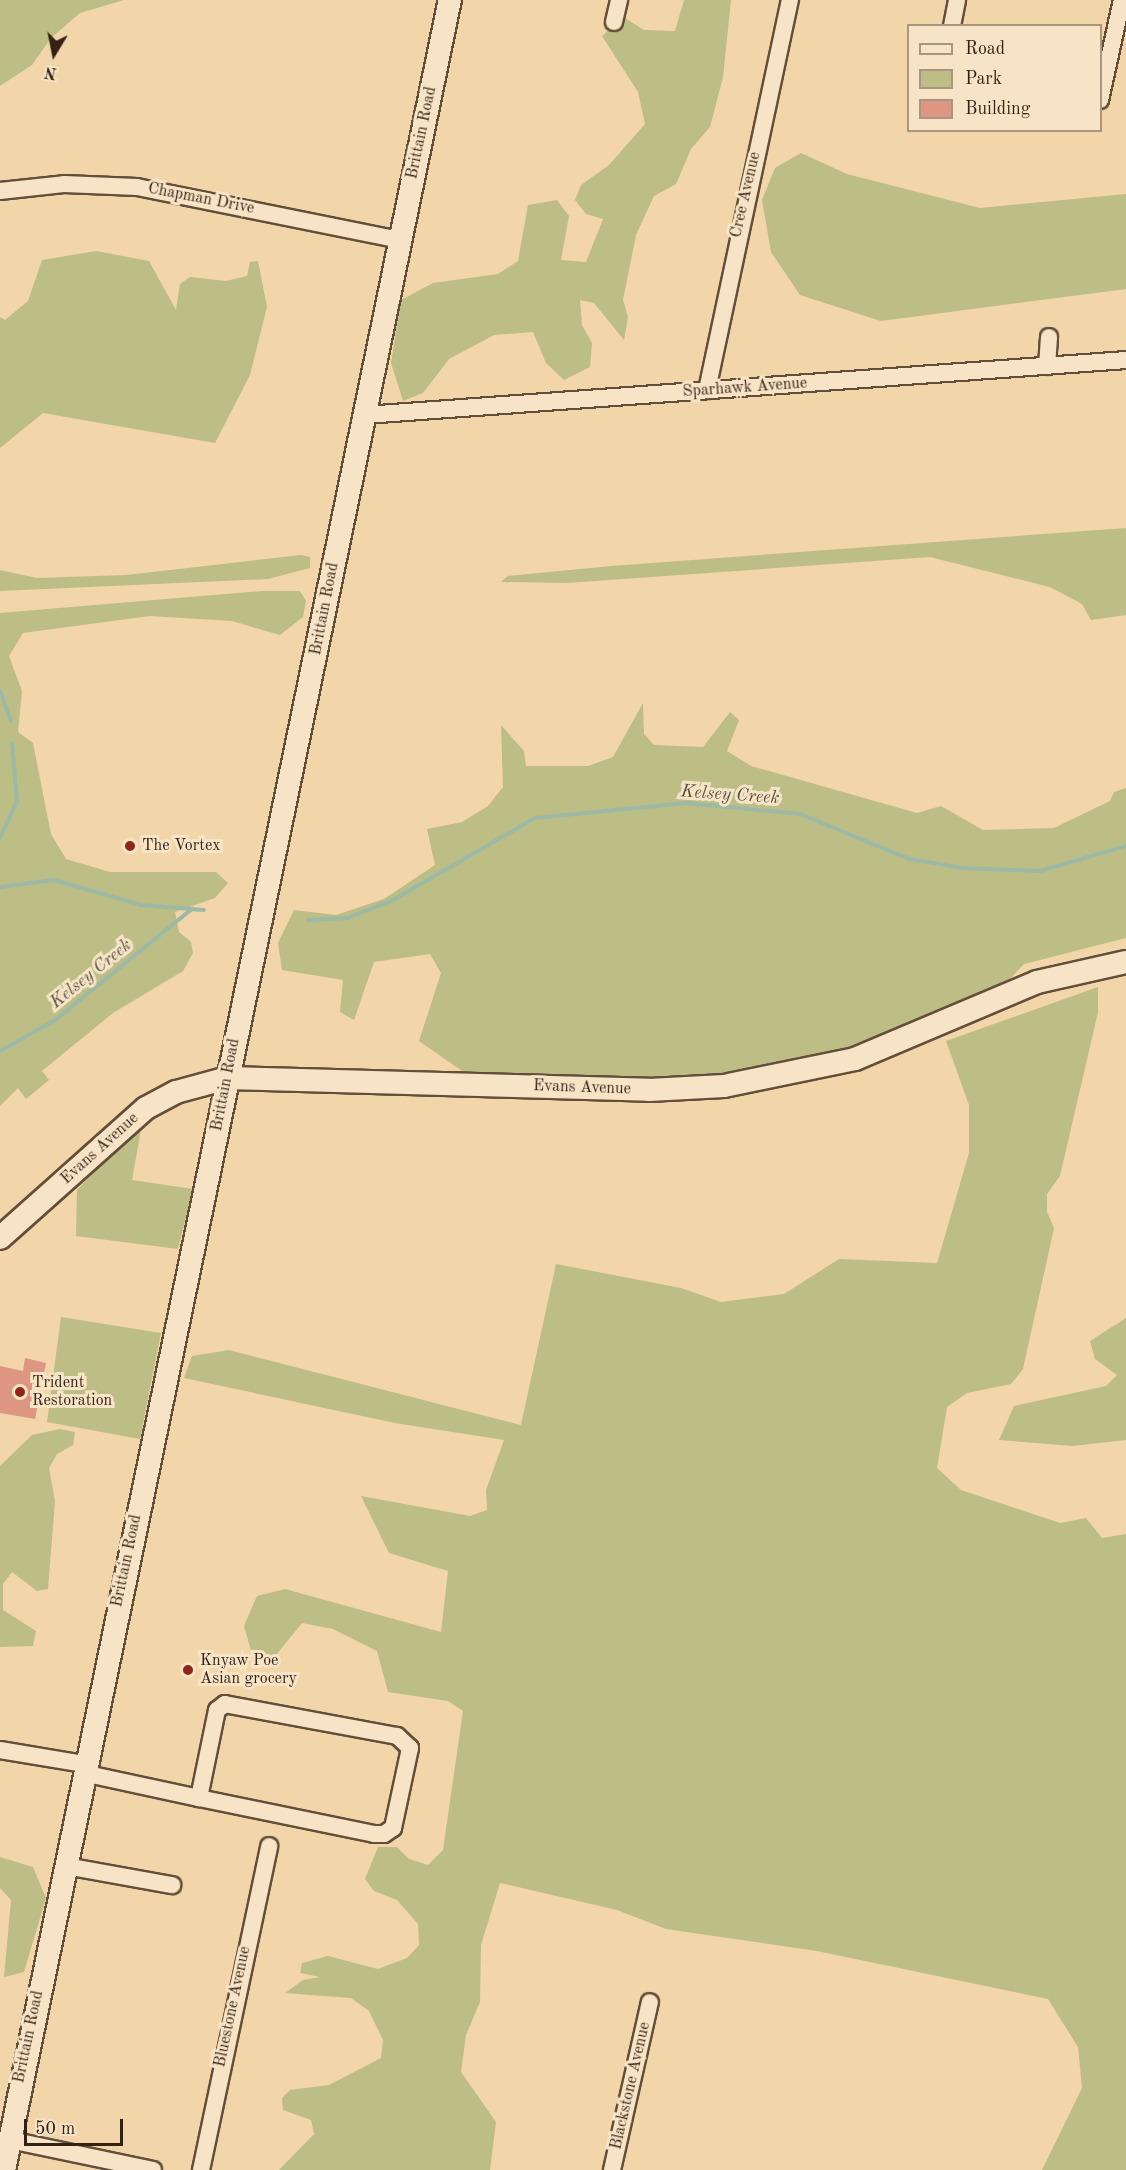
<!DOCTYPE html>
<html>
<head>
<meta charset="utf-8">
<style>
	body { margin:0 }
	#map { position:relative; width:1126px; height:2170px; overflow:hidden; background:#f2d5a8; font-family:"Old Standard TT",serif }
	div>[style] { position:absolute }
	.green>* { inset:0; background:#bdbd86 }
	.stream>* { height:4px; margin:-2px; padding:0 2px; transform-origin:2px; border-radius:2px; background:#9cb9a5 }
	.building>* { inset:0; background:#dd9682 }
	.roads { filter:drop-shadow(2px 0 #634e3a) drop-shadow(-2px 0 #634e3a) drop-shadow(0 2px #634e3a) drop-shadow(0 -2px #634e3a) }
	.street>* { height:16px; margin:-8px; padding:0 8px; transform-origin:8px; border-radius:8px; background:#f7e4c6 }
	.secondary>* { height:22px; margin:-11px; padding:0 11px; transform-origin:11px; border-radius:11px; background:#f7e4c6 }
	.dots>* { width:16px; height:16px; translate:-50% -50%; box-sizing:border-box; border:3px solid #f7e4c6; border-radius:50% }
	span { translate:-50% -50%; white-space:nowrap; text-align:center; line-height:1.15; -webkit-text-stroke:6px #f7e4c6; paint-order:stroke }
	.street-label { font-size:16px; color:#332116 }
	.poi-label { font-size:16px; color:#332116 }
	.left { translate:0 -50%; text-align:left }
	.water-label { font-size:18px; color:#524f41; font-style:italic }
	.legend { position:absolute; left:907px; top:24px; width:195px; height:108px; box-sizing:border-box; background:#f7e4c6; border:2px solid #a99680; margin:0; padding:8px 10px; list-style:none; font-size:18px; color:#332116 }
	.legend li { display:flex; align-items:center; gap:12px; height:30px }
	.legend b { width:30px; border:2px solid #a99680 }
	.north { position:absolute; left:24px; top:24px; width:60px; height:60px; -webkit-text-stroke:4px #f7e4c6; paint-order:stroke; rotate:190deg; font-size:16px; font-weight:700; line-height:24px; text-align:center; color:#332116 }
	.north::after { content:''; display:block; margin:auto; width:21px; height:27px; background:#332116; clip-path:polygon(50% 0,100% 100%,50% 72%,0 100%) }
	.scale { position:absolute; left:24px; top:2119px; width:99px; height:27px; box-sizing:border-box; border:3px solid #332116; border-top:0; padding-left:8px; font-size:18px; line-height:21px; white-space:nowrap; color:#332116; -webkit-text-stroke:4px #f7e4c6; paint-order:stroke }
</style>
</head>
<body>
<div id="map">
	<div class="green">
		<i style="clip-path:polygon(0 0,124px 0,80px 13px,51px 38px,32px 65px,0 86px)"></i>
		<i style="clip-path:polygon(684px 0,731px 0,723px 77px,710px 127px,691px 149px,676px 184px,654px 196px,636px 235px,623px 300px,628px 317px,624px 340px,594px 303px,580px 300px,582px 325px,592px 343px,590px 367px,564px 380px,546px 363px,533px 332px,494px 335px,449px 359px,423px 393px,403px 401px,391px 363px,401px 300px,433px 283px,498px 274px,518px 261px,528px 205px,557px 200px,569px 216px,561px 260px,586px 262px,603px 219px,586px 214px,575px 200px,581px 185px,609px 165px,645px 124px,638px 92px,602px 36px,623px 17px,644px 30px,675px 31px)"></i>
		<i style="clip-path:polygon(801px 153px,847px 174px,980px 208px,1126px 194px,1126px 289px,881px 321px,800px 295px,771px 252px,762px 200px,775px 168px)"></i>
		<i style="clip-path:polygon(96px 251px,149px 261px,176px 310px,180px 284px,190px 277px,226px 281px,247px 276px,250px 262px,258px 261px,267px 307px,250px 375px,215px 443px,43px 413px,0 448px,0 317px,5px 320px,28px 301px,42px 260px)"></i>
		<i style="clip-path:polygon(1126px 528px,1126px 615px,1091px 620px,1082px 604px,1050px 587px,930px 557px,567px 583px,501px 582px,508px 576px,611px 566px)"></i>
		<i style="clip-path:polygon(301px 555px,310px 557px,310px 568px,268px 579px,0 591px,0 570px,37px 578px,126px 575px)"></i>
		<i style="clip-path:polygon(263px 591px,300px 591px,306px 601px,303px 617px,280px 635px,232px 621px,150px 616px,23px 633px,9px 656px,22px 691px,18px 732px,33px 743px,51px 834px,66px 859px,110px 872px,216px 872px,228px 883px,215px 898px,175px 912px,179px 932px,191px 942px,193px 953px,183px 971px,113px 1013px,42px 1071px,49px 1080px,26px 1099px,18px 1088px,0 1106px,0 613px)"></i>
		<i style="clip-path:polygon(643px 703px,644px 734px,654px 745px,703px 747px,730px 712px,739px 720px,727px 751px,751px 766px,917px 813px,941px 806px,983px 830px,1054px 828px,1110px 801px,1114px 792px,1126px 788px,1126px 938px,1024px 964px,1007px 982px,824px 1060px,692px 1079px,495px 1077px,462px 1071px,419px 1041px,441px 973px,430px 954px,374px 962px,354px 1020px,340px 1012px,343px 980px,282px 970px,278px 943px,294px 910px,336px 915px,384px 899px,435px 865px,427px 829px,462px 822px,488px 806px,503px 787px,501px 725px,524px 751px,526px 766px,588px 766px,613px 757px)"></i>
		<i style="clip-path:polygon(1098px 987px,1098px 1012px,1060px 1176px,1047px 1194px,1047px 1212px,1054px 1228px,1023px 1369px,1011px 1384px,967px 1393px,947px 1407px,937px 1468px,961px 1490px,1060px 1523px,1086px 1518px,1102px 1538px,1126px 1534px,1126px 2170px,1042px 2170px,1082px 2088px,1078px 2047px,1048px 1999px,817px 1951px,666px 1929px,617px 1910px,500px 1883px,481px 1945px,480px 2002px,466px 2035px,461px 2072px,496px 2122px,490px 2170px,279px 2170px,314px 2134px,311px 2120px,283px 2110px,282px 2098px,290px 2090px,329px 2085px,381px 2058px,383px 2040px,369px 2011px,351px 1998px,285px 1993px,303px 1980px,320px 1977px,300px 1973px,302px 1963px,328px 1956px,378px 1969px,407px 1958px,419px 1945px,418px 1924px,397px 1900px,374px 1891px,365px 1879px,378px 1847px,397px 1847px,409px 1859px,428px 1865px,443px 1850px,463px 1711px,448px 1701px,388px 1692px,377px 1651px,333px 1629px,302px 1623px,276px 1655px,252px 1654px,244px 1626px,257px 1596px,285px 1589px,441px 1632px,448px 1571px,389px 1553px,361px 1496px,470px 1516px,487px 1510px,486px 1490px,504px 1440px,395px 1423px,184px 1378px,192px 1356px,229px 1350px,521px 1425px,556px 1264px,681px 1288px,721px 1302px,784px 1294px,839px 1259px,937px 1263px,969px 1153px,969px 1105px,946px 1041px)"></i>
		<i style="clip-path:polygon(142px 1124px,132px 1180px,193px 1189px,178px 1249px,76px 1236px,77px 1190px)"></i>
		<i style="clip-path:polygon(61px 1317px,161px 1333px,140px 1439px,47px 1422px)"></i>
		<i style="clip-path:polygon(1126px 1318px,1126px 1440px,1073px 1446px,999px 1440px,1014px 1406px,1106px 1386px,1117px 1375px,1095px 1359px,1090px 1341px)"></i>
		<i style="clip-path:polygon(60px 1429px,75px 1432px,73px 1445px,57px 1454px,49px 1468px,55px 1501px,48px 1589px,37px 1591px,12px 1572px,3px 1584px,3px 1610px,36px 1631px,33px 1646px,0 1647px,0 1466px,32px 1435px)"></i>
		<i style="clip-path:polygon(0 1857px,33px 1867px,46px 1898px,24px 1972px,4px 1977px,11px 1900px,0 1888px)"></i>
	</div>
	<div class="stream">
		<i style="left:0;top:691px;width:32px;rotate:70deg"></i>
		<i style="left:0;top:838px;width:41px;rotate:-65.3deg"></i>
		<i style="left:17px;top:801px;width:58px;rotate:-94.9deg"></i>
		<i style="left:0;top:887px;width:54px;rotate:-7.4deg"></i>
		<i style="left:54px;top:880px;width:91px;rotate:16deg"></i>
		<i style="left:141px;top:905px;width:63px;rotate:4.5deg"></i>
		<i style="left:308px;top:920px;width:40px;rotate:-2.9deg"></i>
		<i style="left:348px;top:918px;width:48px;rotate:-21.8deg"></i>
		<i style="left:393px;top:900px;width:164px;rotate:-30deg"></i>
		<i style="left:535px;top:818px;width:152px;rotate:-5.7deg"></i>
		<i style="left:686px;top:803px;width:115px;rotate:5.5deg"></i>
		<i style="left:800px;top:814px;width:118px;rotate:22.4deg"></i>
		<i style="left:909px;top:859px;width:54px;rotate:9.6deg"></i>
		<i style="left:962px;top:868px;width:78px;rotate:2.2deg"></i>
		<i style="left:1040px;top:871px;width:90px;rotate:-16.2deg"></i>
		<i style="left:0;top:1051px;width:62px;rotate:-29.1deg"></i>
		<i style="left:54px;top:1021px;width:178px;rotate:-39.1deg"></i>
	</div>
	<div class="building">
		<i style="clip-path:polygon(25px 1358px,46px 1363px,35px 1419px,0 1413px,0 1366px,23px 1371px)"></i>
	</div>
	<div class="roads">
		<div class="street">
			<i style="left:614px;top:22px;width:23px;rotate:-77deg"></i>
			<i style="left:952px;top:26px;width:26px;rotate:-79deg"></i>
			<i style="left:1100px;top:100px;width:102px;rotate:-77.6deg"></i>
			<i style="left:0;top:191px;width:64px;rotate:-6.2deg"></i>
			<i style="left:64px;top:184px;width:73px;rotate:2.4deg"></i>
			<i style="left:137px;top:187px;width:267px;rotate:11.4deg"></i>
			<i style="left:1047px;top:366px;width:29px;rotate:-86deg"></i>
			<i style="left:707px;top:390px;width:399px;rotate:-78deg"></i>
			<i style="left:365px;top:415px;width:763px;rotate:-4.13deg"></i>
			<i style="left:0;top:1750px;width:86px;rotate:9.4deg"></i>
			<i style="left:83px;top:1773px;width:119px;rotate:12.2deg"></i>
			<i style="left:199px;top:1798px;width:179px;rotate:11.6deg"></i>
			<i style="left:374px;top:1834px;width:10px"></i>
			<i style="left:384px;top:1834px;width:11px;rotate:-34deg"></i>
			<i style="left:393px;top:1828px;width:82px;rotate:-78deg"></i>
			<i style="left:410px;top:1748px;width:18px;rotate:-137deg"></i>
			<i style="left:397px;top:1736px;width:175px;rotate:-169.5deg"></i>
			<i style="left:225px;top:1704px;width:10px;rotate:143deg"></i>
			<i style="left:217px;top:1710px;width:90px;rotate:101.6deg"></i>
			<i style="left:66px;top:1866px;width:108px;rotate:10.2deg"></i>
			<i style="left:10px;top:2140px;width:146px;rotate:11.8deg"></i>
			<i style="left:201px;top:2170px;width:331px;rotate:-78.1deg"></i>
			<i style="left:612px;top:2170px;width:172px;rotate:-77.3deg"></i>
		</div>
		<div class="secondary">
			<i style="left:0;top:1238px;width:195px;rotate:-41.7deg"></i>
			<i style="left:146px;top:1108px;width:34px;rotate:-28deg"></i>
			<i style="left:176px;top:1092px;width:54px;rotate:-15.1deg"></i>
			<i style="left:228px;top:1078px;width:421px;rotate:1.6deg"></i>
			<i style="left:649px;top:1090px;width:75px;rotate:-3.1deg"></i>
			<i style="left:724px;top:1086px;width:134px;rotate:-11.6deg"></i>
			<i style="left:855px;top:1059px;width:198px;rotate:-22.9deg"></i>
			<i style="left:1037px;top:982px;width:91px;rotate:-12.7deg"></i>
			<i style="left:4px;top:2170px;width:2215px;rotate:-78.39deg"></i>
		</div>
	</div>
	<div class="dots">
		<i style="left:130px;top:846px;background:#8f2418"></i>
		<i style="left:20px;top:1392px;background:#8f2418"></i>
		<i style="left:188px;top:1670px;background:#8f2418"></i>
	</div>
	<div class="street-label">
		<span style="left:422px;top:133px;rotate:-78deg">Brittain Road</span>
		<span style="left:746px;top:195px;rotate:-77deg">Cree Avenue</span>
		<span style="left:201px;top:199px;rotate:11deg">Chapman Drive</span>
		<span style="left:745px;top:388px;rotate:-4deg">Sparhawk Avenue</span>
		<span style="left:325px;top:609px;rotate:-79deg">Brittain Road</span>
		<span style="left:226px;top:1085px;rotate:-79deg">Brittain Road</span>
		<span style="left:582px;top:1088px;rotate:2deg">Evans Avenue</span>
		<span style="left:100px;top:1149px;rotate:-42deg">Evans Avenue</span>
		<span style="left:127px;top:1561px;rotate:-78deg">Brittain Road</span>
		<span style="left:233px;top:2007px;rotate:-78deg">Bluestone Avenue</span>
		<span style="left:29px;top:2037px;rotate:-78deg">Brittain Road</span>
		<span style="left:631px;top:2086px;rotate:-77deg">Blackstone Avenue</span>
	</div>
	<div class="poi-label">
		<span class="left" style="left:142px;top:846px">The Vortex</span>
		<span class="left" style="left:32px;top:1392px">Trident<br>Restoration</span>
		<span class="left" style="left:200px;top:1670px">Knyaw Poe<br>Asian grocery</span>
	</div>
	<div class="water-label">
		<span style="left:730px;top:795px;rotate:4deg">Kelsey Creek</span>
		<span style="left:91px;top:974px;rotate:-39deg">Kelsey Creek</span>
	</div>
	<ul class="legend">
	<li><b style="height:8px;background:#f7e4c6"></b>Road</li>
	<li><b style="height:16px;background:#bdbd86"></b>Park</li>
	<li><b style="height:16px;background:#dd9682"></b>Building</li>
	</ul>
	<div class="north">N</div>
	<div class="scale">50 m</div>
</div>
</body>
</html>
